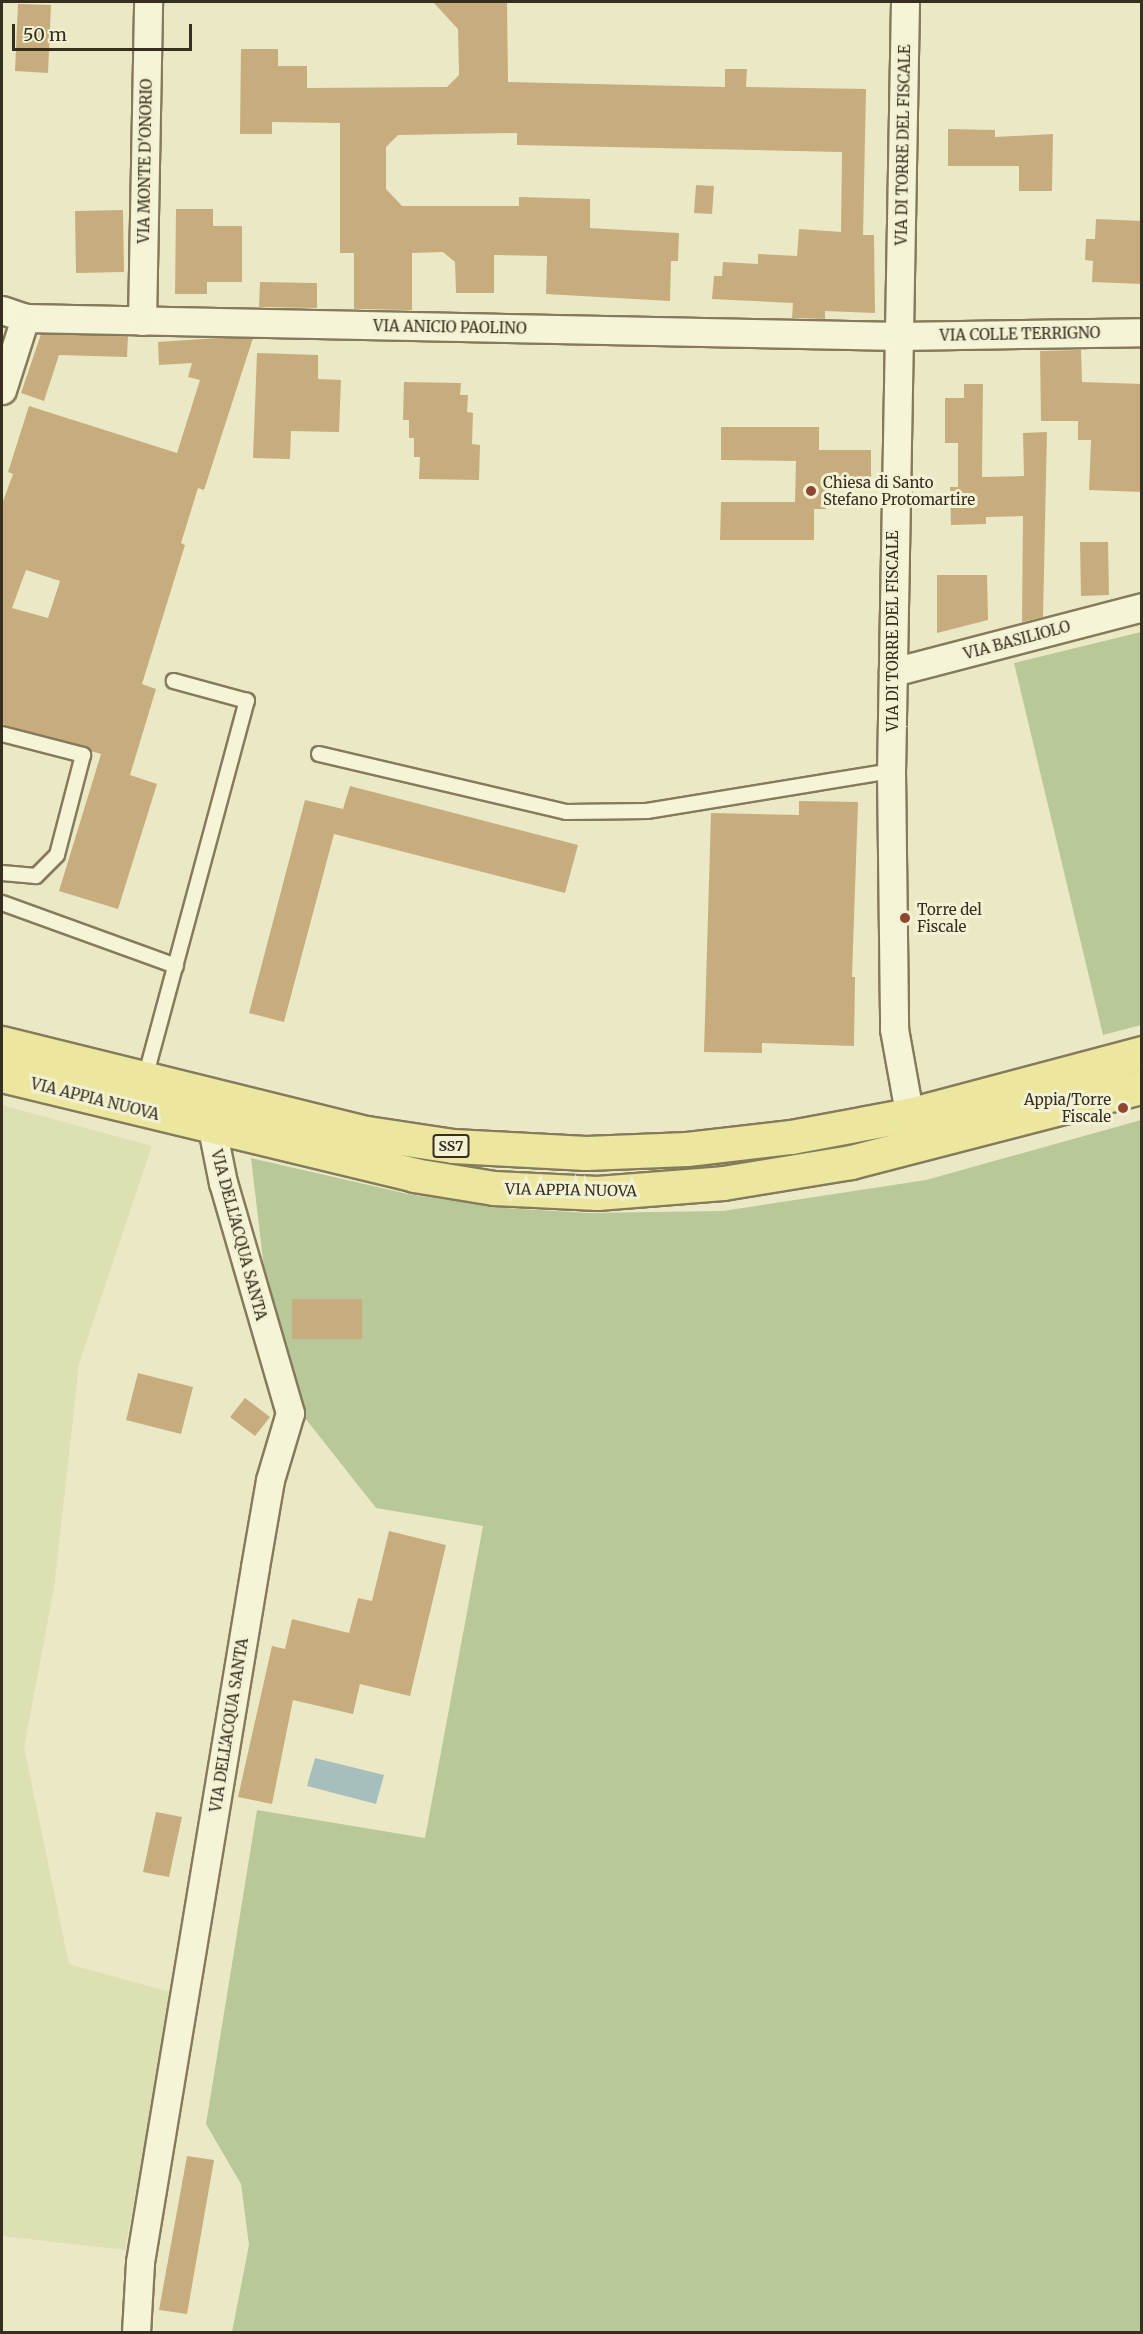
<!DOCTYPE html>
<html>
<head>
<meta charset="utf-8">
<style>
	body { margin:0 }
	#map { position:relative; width:1143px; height:2334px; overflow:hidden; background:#ebe9c5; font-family:Merriweather,serif }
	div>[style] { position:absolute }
	.farmland>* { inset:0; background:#dde0b2 }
	.green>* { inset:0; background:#b8c899 }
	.water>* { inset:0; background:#a6bfbd }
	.building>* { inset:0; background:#c7ad7d }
	.roads { filter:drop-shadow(2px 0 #857b5c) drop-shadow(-2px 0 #857b5c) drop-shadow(0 2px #857b5c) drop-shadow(0 -2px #857b5c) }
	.service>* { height:14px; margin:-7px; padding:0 7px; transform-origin:7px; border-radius:7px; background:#f6f4d7 }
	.minor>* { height:27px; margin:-13.5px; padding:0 13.5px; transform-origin:13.5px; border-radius:13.5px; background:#f6f4d7 }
	.primary>* { height:33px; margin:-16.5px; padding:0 16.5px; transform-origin:16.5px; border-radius:16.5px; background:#ece69f }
	.dots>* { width:16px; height:16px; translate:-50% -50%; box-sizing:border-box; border:3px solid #f3f1d4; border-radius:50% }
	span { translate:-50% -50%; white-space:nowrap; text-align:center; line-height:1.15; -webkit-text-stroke:6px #f3f1d4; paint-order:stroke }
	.shield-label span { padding:2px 4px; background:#f3f1d4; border:2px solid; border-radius:4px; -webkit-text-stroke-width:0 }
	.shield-label { font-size:14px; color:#362f1f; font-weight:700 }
	.street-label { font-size:15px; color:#362f1f }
	.poi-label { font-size:15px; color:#362f1f }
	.left { translate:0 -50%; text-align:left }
	.right { translate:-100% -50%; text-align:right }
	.frame { position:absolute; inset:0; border:3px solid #362f1f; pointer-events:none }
	.scale { position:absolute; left:12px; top:24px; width:180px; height:27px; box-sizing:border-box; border:3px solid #362f1f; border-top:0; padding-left:8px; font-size:18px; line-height:21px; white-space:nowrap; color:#362f1f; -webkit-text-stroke:4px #f3f1d4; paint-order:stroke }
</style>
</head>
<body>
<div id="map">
	<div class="farmland">
		<i style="clip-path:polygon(2px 1105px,152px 1146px,79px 1364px,54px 1588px,24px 1747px,69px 1964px,173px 1993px,125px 2250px,2px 2236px)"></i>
	</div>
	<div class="green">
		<i style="clip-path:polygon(1141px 632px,1141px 1025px,1103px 1035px,1014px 663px)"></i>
		<i style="clip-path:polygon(1141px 1120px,1141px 2332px,232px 2332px,249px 2245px,241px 2184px,206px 2124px,257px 1810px,425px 1838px,483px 1526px,376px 1508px,305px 1418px,271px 1328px,251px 1158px,408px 1194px,505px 1208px,589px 1213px,723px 1211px,926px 1180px)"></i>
	</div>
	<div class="water">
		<i style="clip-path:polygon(315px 1758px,384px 1775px,376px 1804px,307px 1786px)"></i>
	</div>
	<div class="building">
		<i style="clip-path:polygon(433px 2px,507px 2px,508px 82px,725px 87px,725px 69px,747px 69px,746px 87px,866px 89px,863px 235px,874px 235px,875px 313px,825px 311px,825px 319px,792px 318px,793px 303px,712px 299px,714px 276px,722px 276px,723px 262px,758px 264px,758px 254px,797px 256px,799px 229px,841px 232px,842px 152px,517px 145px,517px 133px,398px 135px,386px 147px,386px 189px,402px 206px,519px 206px,519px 197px,590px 199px,590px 228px,679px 233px,678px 261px,671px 261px,670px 301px,546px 294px,547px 256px,494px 255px,494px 293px,456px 293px,455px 262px,443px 252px,412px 253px,412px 310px,354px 309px,354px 253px,340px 253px,340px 123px,272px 122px,272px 134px,240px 134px,241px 49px,278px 49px,278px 66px,307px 66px,307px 88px,447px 87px,459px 75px,458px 29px)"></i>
		<i style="clip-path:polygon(18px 4px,51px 5px,48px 73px,15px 71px)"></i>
		<i style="clip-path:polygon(948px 129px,995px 130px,995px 137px,1053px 134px,1052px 191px,1019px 191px,1019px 166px,948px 166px)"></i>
		<i style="clip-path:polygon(696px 185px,714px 186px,712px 214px,694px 213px)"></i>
		<i style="clip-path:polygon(176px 209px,213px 209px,213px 226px,242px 226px,242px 282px,207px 282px,207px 294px,175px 294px)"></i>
		<i style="clip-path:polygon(123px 210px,124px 272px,76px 273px,75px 211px)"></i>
		<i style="clip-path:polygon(1096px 219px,1142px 221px,1142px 284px,1092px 282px,1093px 261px,1085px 260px,1086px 239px,1095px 239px)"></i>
		<i style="clip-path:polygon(260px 282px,317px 283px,317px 308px,259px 307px)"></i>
		<i style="clip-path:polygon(41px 334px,128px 336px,127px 357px,59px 355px,44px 401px,21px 393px)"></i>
		<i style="clip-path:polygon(evenodd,217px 338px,253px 338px,204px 490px,198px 488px,181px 543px,185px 545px,142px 684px,156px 689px,130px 775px,157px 784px,118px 909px,59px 891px,101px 754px,2px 724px,2px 504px,13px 474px,8px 472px,29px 406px,177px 453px,200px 380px,188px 377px,192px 363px,159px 365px,158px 342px,217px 338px,26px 570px,60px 581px,48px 618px,12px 608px,26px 570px)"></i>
		<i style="clip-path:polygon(1081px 350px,1082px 382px,1142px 384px,1142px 492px,1089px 490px,1091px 440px,1078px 440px,1078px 421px,1041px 421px,1040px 351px)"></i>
		<i style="clip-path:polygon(257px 353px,318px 355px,318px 379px,341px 380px,339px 432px,291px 431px,290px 459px,253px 458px)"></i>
		<i style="clip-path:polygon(404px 382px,461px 383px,460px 395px,468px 395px,467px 412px,473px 413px,472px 444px,480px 445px,479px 480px,419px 479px,420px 457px,414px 457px,414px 438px,409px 438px,409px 420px,403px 420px)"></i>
		<i style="clip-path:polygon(964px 384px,983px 384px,982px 477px,1024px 476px,1023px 433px,1047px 432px,1043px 617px,1022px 622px,1023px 516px,986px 517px,986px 524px,951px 525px,950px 487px,958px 487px,958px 443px,945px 443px,945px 398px,964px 398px)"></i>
		<i style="clip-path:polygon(721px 427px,819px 427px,819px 450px,871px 450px,871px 479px,826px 479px,826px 509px,814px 509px,814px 540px,720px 540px,721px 502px,795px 502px,796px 461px,721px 460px)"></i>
		<i style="clip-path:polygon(1080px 542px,1108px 542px,1109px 595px,1081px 596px)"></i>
		<i style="clip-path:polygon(937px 575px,987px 575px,988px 620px,937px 633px)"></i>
		<i style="clip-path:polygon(350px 786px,578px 845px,565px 893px,334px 834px,284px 1022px,249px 1013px,305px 800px,343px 809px)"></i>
		<i style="clip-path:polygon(799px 801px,858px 802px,852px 977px,855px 977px,854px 1046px,762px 1043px,762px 1053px,704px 1052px,711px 813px,799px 815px)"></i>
		<i style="clip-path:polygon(292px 1299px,362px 1299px,362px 1339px,292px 1339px)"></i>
		<i style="clip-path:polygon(138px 1373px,193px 1387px,181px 1434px,126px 1420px)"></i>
		<i style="clip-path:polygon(245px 1398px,270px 1417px,255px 1436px,230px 1417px)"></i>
		<i style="clip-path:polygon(389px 1531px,446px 1545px,410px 1696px,360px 1684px,353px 1714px,293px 1700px,272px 1804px,238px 1797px,272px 1646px,285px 1649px,292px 1619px,349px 1633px,358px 1598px,372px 1601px)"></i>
		<i style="clip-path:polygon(156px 1812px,182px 1817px,169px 1877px,143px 1872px)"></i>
		<i style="clip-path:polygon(187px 2156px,214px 2160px,187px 2314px,159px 2310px)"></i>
	</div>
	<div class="roads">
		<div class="service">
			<i style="left:2px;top:734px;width:84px;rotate:14.5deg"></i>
			<i style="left:83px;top:755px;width:103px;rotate:104.6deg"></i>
			<i style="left:57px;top:855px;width:30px;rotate:135deg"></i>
			<i style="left:36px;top:876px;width:34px;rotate:-175deg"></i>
			<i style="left:319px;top:754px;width:254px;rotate:13.2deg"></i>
			<i style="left:566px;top:812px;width:81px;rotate:-0.7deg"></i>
			<i style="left:647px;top:811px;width:247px;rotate:-9.3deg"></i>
			<i style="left:2px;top:903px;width:185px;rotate:19.9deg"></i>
			<i style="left:145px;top:1078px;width:391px;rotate:-74.9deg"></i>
			<i style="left:247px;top:701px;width:76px;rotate:-164.7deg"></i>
		</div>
		<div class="minor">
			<i style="left:905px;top:2px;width:769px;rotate:91.04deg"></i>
			<i style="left:891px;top:771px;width:258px;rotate:89.3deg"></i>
			<i style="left:894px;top:1029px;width:108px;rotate:79.8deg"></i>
			<i style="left:2px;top:310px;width:24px;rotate:19deg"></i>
			<i style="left:25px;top:318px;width:874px;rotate:1.18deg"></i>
			<i style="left:899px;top:336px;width:243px;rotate:-0.9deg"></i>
			<i style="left:142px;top:321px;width:319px;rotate:-88.9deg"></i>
			<i style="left:2px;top:390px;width:76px;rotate:-72.3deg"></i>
			<i style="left:893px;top:672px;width:257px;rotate:-14.6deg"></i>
			<i style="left:136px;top:2332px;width:70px;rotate:-86.7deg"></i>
			<i style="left:140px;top:2262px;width:704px;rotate:-80.6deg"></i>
			<i style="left:255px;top:1567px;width:88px;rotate:-80.2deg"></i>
			<i style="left:270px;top:1480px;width:70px;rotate:-73.4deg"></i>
			<i style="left:290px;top:1413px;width:240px;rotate:-106.2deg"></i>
			<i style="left:223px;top:1183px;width:56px;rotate:-101.3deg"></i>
		</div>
		<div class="primary">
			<i style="left:2px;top:1043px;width:376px;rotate:13.9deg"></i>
			<i style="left:367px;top:1133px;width:87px;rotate:8.6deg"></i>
			<i style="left:453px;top:1146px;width:133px;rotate:3deg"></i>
			<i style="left:586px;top:1153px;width:101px;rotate:-2.3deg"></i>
			<i style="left:687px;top:1149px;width:105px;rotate:-6.6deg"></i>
			<i style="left:791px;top:1137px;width:120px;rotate:-10.6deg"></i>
			<i style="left:909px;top:1115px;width:241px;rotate:-14.9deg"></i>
			<i style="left:2px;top:1075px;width:424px;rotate:13.6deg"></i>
			<i style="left:414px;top:1175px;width:81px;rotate:9.2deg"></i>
			<i style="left:494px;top:1188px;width:103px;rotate:2.8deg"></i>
			<i style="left:597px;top:1193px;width:126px;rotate:-4.5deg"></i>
			<i style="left:723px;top:1183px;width:130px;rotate:-9.3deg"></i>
			<i style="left:851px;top:1162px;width:301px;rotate:-14.5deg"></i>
		</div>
	</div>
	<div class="dots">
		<i style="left:811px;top:491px;background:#8f4630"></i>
		<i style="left:905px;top:918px;background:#8f4630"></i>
		<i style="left:1123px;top:1108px;background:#8f4630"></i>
	</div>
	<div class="shield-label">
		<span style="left:451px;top:1146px">SS7</span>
	</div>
	<div class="street-label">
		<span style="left:903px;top:145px;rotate:-89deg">VIA DI TORRE DEL FISCALE</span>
		<span style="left:145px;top:161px;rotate:-89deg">VIA MONTE D'ONORIO</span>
		<span style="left:450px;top:327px;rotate:1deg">VIA ANICIO PAOLINO</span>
		<span style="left:1020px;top:334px;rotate:-1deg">VIA COLLE TERRIGNO</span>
		<span style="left:893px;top:631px;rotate:-90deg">VIA DI TORRE DEL FISCALE</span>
		<span style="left:1017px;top:640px;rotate:-15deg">VIA BASILIOLO</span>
		<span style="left:95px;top:1099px;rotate:14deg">VIA APPIA NUOVA</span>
		<span style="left:571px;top:1190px;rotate:1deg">VIA APPIA NUOVA</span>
		<span style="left:239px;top:1235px;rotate:75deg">VIA DELL'ACQUA SANTA</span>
		<span style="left:229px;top:1725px;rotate:-81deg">VIA DELL'ACQUA SANTA</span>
	</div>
	<div class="poi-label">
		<span class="left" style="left:823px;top:491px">Chiesa di Santo<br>Stefano Protomartire</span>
		<span class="left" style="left:917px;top:918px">Torre del<br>Fiscale</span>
		<span class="right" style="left:1111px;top:1108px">Appia/Torre<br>Fiscale</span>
	</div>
	<div class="frame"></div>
	<div class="scale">50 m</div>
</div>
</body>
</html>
